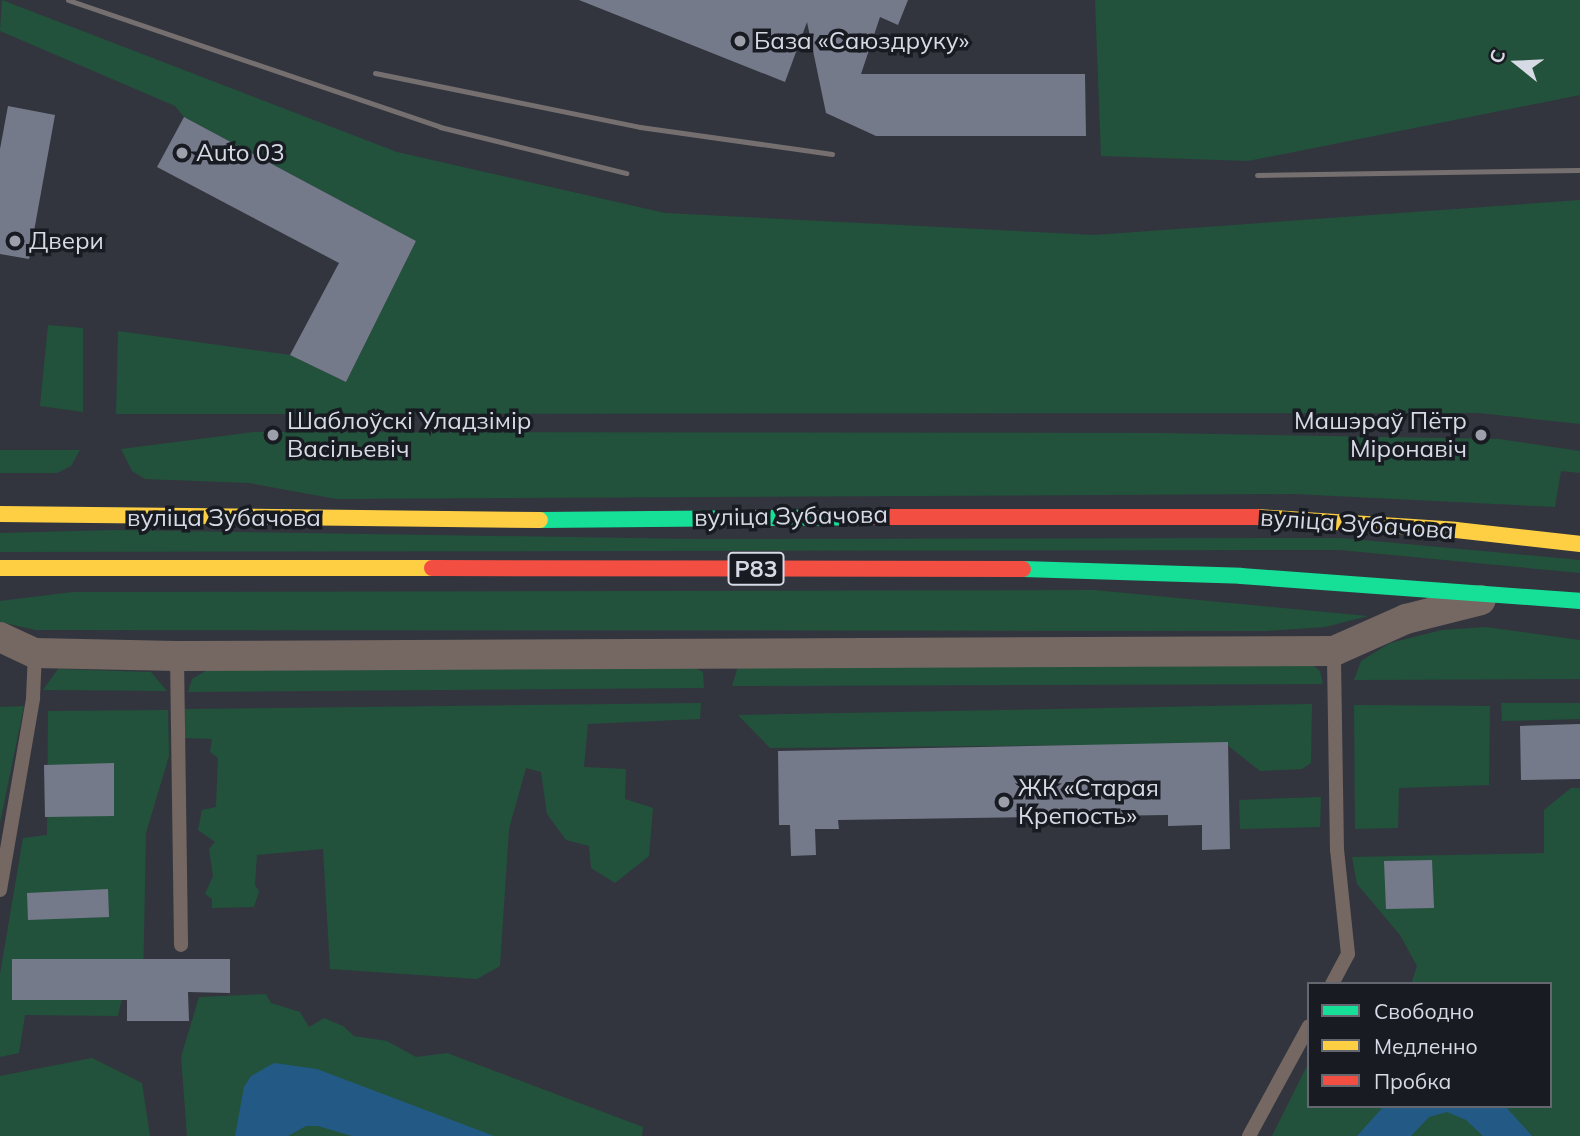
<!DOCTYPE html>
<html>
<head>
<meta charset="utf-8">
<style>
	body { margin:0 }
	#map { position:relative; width:1580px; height:1136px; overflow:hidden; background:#32353e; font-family:Mulish,sans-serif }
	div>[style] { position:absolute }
	.green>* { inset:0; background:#22523b }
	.water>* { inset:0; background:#235a85 }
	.building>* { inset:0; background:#757a8b }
	.lane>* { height:14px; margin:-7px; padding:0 7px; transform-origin:7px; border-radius:7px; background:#756762 }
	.street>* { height:30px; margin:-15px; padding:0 15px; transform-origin:15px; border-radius:15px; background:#756762 }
	.fast>* { height:16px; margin:-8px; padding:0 8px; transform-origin:8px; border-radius:8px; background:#16e098 }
	.slow>* { height:16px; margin:-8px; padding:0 8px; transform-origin:8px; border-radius:8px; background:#ffcf43 }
	.jam>* { height:16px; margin:-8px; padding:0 8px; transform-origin:8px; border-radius:8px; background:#f24e42 }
	.rail>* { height:5px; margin:-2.5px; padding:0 2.5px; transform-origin:2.5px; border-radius:2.5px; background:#756f6f }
	.dots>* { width:19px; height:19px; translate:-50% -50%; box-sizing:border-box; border:4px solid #181b22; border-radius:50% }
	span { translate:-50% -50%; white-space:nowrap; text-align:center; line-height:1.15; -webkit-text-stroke:7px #181b22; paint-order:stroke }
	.shield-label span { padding:2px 5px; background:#181b22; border:2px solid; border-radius:5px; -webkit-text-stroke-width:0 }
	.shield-label { font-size:23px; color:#d6dae5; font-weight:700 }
	.poi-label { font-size:24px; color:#d6dae5 }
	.left { translate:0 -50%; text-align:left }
	.right { translate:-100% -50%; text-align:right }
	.street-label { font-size:24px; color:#d6dae5 }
	.legend { position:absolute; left:1307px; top:982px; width:245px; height:126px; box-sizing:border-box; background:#181b22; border:2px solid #646770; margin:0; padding:9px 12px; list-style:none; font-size:21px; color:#d6dae5 }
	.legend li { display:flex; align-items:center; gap:14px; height:35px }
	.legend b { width:35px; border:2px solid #646770 }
	.north { position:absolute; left:1482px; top:28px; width:70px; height:70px; -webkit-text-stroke:5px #181b22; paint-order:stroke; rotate:288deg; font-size:19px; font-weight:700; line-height:28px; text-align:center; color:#d6dae5 }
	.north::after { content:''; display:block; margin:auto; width:24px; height:32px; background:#d6dae5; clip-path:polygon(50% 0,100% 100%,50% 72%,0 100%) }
</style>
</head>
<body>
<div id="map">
	<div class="green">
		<i style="clip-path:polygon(2px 0,397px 152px,665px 213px,1094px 235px,1580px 200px,1580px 424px,1479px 413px,116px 414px,118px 331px,290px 355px,346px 382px,416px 241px,184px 117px,175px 106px,0 31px)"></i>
		<i style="clip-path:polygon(1095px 0,1580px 0,1580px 95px,1248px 161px,1101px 156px)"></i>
		<i style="clip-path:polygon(48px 325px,83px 328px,83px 412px,40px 406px)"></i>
		<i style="clip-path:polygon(254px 432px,1159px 433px,1499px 439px,1580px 451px,1580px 473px,1561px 471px,1555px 507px,1294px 494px,336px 499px,249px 483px,145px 479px,132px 471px,121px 449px)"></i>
		<i style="clip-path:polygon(0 450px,80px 450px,71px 466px,57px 473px,0 473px)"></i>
		<i style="clip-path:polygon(116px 530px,694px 539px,1341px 538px,1580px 560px,1580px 573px,1339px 550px,0 552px,0 533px)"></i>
		<i style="clip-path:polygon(1094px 590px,1368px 616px,1325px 627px,1266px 631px,36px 630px,0 622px,0 601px,73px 592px)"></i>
		<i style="clip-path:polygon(1486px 627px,1580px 640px,1580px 679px,1354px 680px,1361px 661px,1390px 643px,1442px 630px)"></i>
		<i style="clip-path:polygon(1306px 660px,1320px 671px,1323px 684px,732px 686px,738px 666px)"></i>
		<i style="clip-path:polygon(689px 665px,703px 672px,704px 688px,188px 692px,192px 679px,207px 670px)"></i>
		<i style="clip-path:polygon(58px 669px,151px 672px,167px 691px,43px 690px)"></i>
		<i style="clip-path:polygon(701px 703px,700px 719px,588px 724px,584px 767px,626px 769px,625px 799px,653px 808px,649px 856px,615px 883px,591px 868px,589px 846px,566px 840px,547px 814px,541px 772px,526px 768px,509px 829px,500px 966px,477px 979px,330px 969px,323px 849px,257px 855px,255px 885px,259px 891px,254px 907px,212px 908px,212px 899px,205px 894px,213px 876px,209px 849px,215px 842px,198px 830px,202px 810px,216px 807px,218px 758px,210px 752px,212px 739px,183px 738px,185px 709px)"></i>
		<i style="clip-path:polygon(1501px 703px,1580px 703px,1580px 719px,1502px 721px)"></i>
		<i style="clip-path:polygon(1312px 704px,1311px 763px,1302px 769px,1260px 771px,1226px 744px,770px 748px,738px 715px)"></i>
		<i style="clip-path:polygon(1354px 705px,1490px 706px,1489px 785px,1399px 788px,1398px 828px,1355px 829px)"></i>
		<i style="clip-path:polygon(24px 706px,0 823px,0 707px)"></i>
		<i style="clip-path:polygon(168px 710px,169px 756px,146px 833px,143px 988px,124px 989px,118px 1016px,25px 1015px,19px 1053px,0 1057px,0 974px,23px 838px,47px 835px,48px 711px)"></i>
		<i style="clip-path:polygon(1571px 788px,1580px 788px,1580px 1136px,1272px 1136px,1309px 1062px,1309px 1106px,1550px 1106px,1550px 984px,1411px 984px,1417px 966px,1400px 935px,1357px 884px,1352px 857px,1544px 853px,1544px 810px)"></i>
		<i style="clip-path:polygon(1321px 797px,1320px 827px,1240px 829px,1239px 800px)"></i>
		<i style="clip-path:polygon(266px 994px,271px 1003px,300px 1012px,309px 1027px,324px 1018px,343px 1026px,354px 1036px,387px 1041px,416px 1057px,447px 1053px,643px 1127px,642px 1136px,187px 1136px,181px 1057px,199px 997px)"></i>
		<i style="clip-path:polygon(92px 1058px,142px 1083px,150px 1136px,0 1136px,0 1076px)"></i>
	</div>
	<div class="water">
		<i style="clip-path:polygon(274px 1063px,317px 1069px,494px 1136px,352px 1136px,318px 1126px,306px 1126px,288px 1136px,235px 1136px,244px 1087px,251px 1076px)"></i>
		<i style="clip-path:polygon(1384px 1106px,1505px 1106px,1532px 1136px,1483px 1136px,1466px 1120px,1447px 1112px,1429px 1117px,1411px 1136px,1357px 1136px)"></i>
	</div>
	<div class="building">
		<i style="clip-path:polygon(579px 0,908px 0,898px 25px,880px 17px,861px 74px,1085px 74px,1086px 136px,876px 136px,826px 113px,807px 22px,785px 82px)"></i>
		<i style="clip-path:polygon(8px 106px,55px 115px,29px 259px,0 254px,0 149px)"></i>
		<i style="clip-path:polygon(184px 117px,416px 241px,346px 382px,290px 355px,339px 263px,157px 167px)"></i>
		<i style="clip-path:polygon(1580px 724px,1580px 779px,1521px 780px,1520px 726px)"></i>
		<i style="clip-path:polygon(1228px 742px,1230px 849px,1202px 850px,1202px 825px,1168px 826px,1168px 815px,838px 820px,839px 829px,815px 829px,816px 855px,791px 856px,790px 825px,779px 825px,778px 751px)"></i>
		<i style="clip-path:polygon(114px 763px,114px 816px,45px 817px,44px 765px)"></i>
		<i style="clip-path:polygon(1432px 860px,1434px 908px,1386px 909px,1384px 861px)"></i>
		<i style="clip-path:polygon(108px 889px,109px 917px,28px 920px,27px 893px)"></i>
		<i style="clip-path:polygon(12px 959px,230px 959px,230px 993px,188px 992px,189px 1021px,127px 1021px,127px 1000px,12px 1000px)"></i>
	</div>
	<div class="lane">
		<i style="left:177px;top:656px;width:289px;rotate:89.2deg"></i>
		<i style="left:0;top:890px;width:195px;rotate:-80.2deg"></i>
		<i style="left:33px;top:698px;width:45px;rotate:-87.5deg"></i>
		<i style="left:1332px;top:984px;width:34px;rotate:-62deg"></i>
		<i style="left:1348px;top:954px;width:105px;rotate:-96deg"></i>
		<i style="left:1337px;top:850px;width:199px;rotate:-90.9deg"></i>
		<i style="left:1249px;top:1136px;width:125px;rotate:-61.4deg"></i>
	</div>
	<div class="street">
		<i style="left:0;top:637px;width:38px;rotate:25deg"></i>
		<i style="left:35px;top:653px;width:142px;rotate:1.2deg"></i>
		<i style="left:177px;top:656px;width:1157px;rotate:-0.25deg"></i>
		<i style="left:1334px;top:651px;width:79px;rotate:-24deg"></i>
		<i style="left:1406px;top:619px;width:77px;rotate:-14.2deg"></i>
	</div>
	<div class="fast">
		<i style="left:540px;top:520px;width:324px;rotate:-0.5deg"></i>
		<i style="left:1023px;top:569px;width:218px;rotate:1.8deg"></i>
		<i style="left:1241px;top:576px;width:340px;rotate:4.2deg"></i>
	</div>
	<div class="slow">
		<i style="left:0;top:514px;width:540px;rotate:0.64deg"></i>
		<i style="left:1257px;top:517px;width:199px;rotate:3.7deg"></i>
		<i style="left:1456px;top:530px;width:125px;rotate:6.4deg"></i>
		<i style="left:0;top:568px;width:432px"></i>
	</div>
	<div class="jam">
		<i style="left:864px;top:517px;width:393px"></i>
		<i style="left:432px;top:568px;width:591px;rotate:0.1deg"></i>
	</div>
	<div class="rail">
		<i style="left:68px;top:0;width:393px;rotate:18.8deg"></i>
		<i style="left:440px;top:127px;width:192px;rotate:13.9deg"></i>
		<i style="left:375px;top:73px;width:270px;rotate:11.5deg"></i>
		<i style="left:640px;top:127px;width:194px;rotate:8deg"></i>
		<i style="left:1257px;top:175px;width:323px;rotate:-0.9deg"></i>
	</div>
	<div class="dots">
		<i style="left:740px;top:41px;background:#9da0ab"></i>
		<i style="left:182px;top:153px;background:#9da0ab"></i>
		<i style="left:15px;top:241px;background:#9da0ab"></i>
		<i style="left:273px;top:435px;background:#9da0ab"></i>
		<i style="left:1481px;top:435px;background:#9da0ab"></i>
		<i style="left:1004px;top:802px;background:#9da0ab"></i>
	</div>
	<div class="shield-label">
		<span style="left:756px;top:569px">Р83</span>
	</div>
	<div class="poi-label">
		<span class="left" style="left:754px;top:41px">База «Саюздруку»</span>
		<span class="left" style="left:196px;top:153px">Auto 03</span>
		<span class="left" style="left:29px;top:241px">Двери</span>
		<span class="left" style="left:287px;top:435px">Шаблоўскі Уладзімір<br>Васільевіч</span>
		<span class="right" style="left:1467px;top:435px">Машэраў Пётр<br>Міронавіч</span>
		<span class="left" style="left:1018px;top:802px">ЖК «Старая<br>Крепость»</span>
	</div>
	<div class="street-label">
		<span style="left:791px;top:516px;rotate:-1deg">вуліца Зубачова</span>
		<span style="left:224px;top:518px">вуліца Зубачова</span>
		<span style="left:1357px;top:524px;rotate:4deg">вуліца Зубачова</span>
	</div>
	<ul class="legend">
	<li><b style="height:9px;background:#16e098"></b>Свободно</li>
	<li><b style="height:9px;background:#ffcf43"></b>Медленно</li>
	<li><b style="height:9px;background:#f24e42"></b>Пробка</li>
	</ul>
	<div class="north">С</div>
</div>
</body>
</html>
